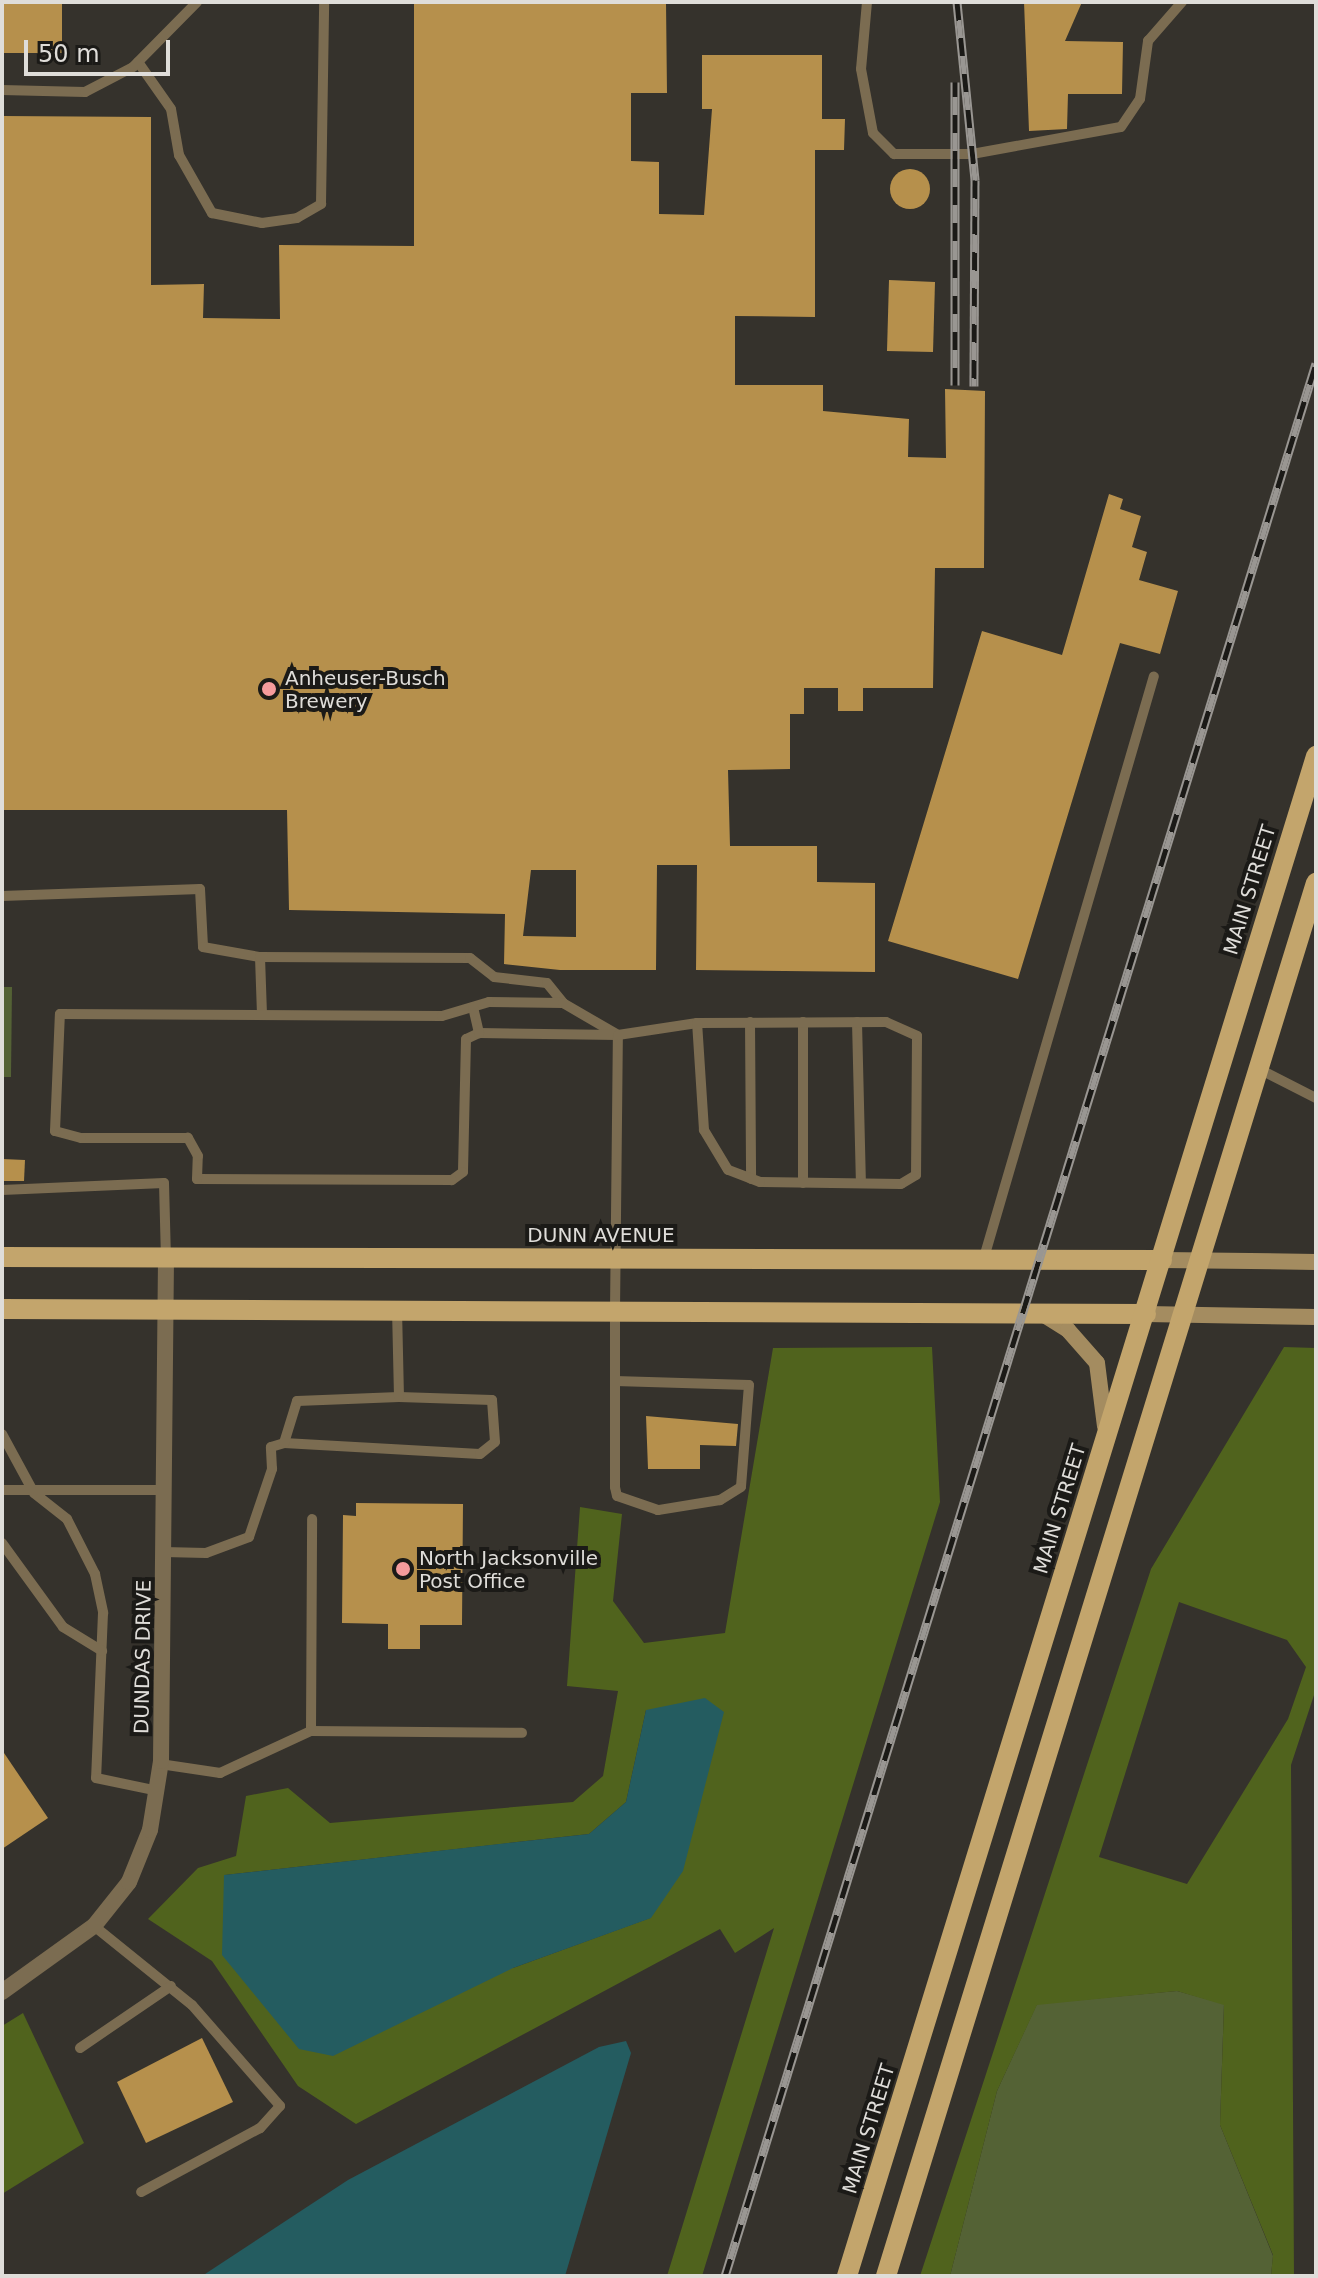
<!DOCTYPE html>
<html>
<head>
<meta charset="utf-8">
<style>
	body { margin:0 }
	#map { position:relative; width:1318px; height:2278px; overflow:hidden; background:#35322c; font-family:"DejaVu Sans",sans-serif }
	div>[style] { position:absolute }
	.green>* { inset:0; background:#546235 }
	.forest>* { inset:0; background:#50631d }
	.water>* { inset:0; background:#245c60 }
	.building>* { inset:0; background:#b6904c }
	.round { border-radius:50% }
	.lane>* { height:10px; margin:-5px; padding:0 5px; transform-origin:5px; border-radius:5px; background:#7b6c51 }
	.street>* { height:16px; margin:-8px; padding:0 8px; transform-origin:8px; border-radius:8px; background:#7b6c51 }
	.secondary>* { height:16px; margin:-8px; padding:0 8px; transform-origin:8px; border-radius:8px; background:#a48c60 }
	.primary>* { height:20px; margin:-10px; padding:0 10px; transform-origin:10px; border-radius:10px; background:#c3a56c }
	.rail>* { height:9px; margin-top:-4.5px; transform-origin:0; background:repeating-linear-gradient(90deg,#1b1a17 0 18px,#999692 0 36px); box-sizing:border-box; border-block:2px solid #999692 }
	.dots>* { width:22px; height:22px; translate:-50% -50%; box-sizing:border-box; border:4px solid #1b1a17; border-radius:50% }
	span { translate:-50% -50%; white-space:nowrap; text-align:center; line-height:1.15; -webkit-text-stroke:8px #1b1a17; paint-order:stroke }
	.poi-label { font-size:20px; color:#dfddd9 }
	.left { translate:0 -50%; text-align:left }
	.street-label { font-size:20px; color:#dfddd9 }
	.frame { position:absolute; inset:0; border:4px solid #dfddd9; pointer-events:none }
	.scale { position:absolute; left:24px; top:40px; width:146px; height:36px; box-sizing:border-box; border:4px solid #dfddd9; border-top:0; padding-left:10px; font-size:24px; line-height:28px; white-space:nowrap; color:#dfddd9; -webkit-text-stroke:6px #1b1a17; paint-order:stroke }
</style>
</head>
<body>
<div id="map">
	<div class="green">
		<i style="clip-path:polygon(2px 987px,12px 987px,11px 1077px,2px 1077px)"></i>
		<i style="clip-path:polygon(1177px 1991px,1224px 2004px,1220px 2125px,1273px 2256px,1271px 2276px,950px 2276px,997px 2091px,1037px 2004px)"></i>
	</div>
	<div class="forest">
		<i style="clip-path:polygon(evenodd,932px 1347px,940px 1502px,702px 2276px,667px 2276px,774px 1928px,735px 1953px,720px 1929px,356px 2124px,298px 2086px,212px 1961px,148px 1919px,198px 1868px,236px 1856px,246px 1796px,288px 1788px,330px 1823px,573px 1802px,603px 1776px,618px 1691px,567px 1686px,580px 1507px,622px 1514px,613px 1601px,644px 1643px,725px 1633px,773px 1348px,932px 1347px,646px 1710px,650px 1918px,513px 1968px,225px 1875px,589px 1834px,626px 1802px,646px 1710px)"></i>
		<i style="clip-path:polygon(evenodd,1284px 1347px,1316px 1348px,1316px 1689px,1291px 1765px,1294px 2276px,1271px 2276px,1273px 2255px,1220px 2125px,1224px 2005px,1177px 1991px,1037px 2005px,997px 2091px,950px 2276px,920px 2276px,1151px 1569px,1284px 1347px,1179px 1602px,1287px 1640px,1306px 1667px,1288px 1719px,1187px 1884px,1099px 1857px,1179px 1602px)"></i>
		<i style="clip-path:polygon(23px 2013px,84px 2143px,2px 2194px,2px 2026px)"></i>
	</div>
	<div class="water">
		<i style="clip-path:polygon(705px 1698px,724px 1712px,683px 1871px,651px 1918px,513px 1968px,333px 2056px,299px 2049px,222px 1955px,224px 1875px,589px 1834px,626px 1802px,646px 1710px)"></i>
		<i style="clip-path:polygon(626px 2041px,631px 2053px,565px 2276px,202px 2276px,348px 2180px,599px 2047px)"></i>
	</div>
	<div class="building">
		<i style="clip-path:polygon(2px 2px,62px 2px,62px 53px,2px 53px)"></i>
		<i style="clip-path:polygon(evenodd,414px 2px,666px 2px,667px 93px,631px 93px,631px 161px,659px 162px,659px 214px,704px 215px,712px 109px,702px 109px,702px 55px,822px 55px,822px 119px,845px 119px,844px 150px,815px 150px,815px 317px,735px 316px,735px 385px,823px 385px,823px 411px,909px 419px,908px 457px,946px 458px,945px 389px,985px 391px,984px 568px,935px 568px,933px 688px,863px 688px,863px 711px,838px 711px,838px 688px,804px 688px,804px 714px,790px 714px,790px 769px,728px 770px,730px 846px,817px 846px,817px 882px,875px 883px,875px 972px,696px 970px,697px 865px,657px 865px,656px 970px,560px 970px,504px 964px,505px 914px,289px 910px,287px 810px,2px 810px,2px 116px,151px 117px,151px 285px,204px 284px,203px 318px,280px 319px,279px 245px,414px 246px,414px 2px,531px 870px,576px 870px,576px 937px,523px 936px,531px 870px)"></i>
		<i style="clip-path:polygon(1024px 2px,1082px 2px,1065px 41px,1123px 42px,1122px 94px,1068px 94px,1067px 129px,1029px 131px)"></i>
		<i class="round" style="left:890px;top:169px;width:40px;height:40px"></i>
		<i style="clip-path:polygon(889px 280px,935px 282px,933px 352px,887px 351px)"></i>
		<i style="clip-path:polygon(1109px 494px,1123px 499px,1120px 509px,1141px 516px,1132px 547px,1147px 552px,1139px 580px,1178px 591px,1160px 654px,1120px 643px,1018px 979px,888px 941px,982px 631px,1062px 655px)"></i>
		<i style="clip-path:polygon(2px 1159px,25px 1160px,24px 1181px,2px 1181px)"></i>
		<i style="clip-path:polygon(646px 1416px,738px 1424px,736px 1446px,700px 1445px,700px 1469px,648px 1469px)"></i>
		<i style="clip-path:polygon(356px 1503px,463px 1504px,462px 1625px,420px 1625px,420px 1649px,388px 1649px,388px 1624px,342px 1623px,343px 1515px,356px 1516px)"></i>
		<i style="clip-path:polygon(2px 1750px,48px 1818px,2px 1849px)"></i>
		<i style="clip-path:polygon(202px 2038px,233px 2102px,146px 2143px,117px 2082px)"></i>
	</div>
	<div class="lane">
		<i style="left:867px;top:2px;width:67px;rotate:95.1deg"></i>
		<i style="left:861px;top:69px;width:65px;rotate:79.4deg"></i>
		<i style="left:873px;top:133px;width:30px;rotate:45deg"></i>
		<i style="left:894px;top:154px;width:78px"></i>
		<i style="left:972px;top:154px;width:151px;rotate:-10.3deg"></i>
		<i style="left:1121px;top:127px;width:34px;rotate:-56deg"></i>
		<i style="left:1140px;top:99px;width:59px;rotate:-82.1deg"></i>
		<i style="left:1148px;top:41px;width:52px;rotate:-48.9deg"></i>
		<i style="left:138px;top:62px;width:57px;rotate:54.9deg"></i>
		<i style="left:171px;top:109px;width:47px;rotate:80.1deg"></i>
		<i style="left:179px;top:155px;width:67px;rotate:60.4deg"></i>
		<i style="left:212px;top:213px;width:51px;rotate:11.3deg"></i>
		<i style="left:262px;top:223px;width:35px;rotate:-8deg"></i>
		<i style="left:297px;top:218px;width:28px;rotate:-30deg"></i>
		<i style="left:321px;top:204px;width:202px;rotate:-89.1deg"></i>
		<i style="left:2px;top:90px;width:83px;rotate:1.4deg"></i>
		<i style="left:85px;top:92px;width:54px;rotate:-27.5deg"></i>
		<i style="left:133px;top:67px;width:91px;rotate:-45.4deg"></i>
		<i style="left:2px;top:896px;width:198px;rotate:-2deg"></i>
		<i style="left:200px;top:889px;width:58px;rotate:87deg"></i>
		<i style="left:203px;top:947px;width:58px;rotate:10deg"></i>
		<i style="left:260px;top:957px;width:58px;rotate:88deg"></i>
		<i style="left:260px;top:957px;width:210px;rotate:0.3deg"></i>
		<i style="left:470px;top:958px;width:31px;rotate:38deg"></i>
		<i style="left:494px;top:977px;width:53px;rotate:6.5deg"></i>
		<i style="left:547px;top:983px;width:26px;rotate:51deg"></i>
		<i style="left:489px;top:1002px;width:74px;rotate:0.8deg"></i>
		<i style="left:563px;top:1003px;width:64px;rotate:30.2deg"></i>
		<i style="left:618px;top:1035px;width:139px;rotate:-179.2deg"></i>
		<i style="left:479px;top:1033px;width:14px;rotate:155deg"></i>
		<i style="left:466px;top:1039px;width:133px;rotate:91.3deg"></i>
		<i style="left:463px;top:1172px;width:14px;rotate:144deg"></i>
		<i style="left:452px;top:1180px;width:255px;rotate:-179.8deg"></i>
		<i style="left:197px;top:1179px;width:23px;rotate:-88deg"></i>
		<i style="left:198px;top:1156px;width:21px;rotate:-119deg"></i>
		<i style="left:188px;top:1138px;width:107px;rotate:180deg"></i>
		<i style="left:81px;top:1138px;width:27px;rotate:-165deg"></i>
		<i style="left:55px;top:1131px;width:117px;rotate:-87.6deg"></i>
		<i style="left:60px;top:1014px;width:382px;rotate:0.3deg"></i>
		<i style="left:442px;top:1016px;width:49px;rotate:-16.6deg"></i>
		<i style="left:473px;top:1007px;width:27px;rotate:77deg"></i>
		<i style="left:750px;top:1022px;width:157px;rotate:89.6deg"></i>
		<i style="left:857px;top:1022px;width:161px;rotate:88.6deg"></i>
		<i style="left:1259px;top:1069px;width:64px;rotate:27deg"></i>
		<i style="left:803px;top:1183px;width:161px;rotate:-90deg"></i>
		<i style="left:2px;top:1190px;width:162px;rotate:-2.5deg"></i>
		<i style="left:164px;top:1183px;width:75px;rotate:88.5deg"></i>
		<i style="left:983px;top:1261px;width:609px;rotate:-73.71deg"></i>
		<i style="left:615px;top:1381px;width:134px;rotate:1.7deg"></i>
		<i style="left:749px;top:1385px;width:102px;rotate:94.5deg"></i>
		<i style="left:741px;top:1487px;width:25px;rotate:148deg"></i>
		<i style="left:720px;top:1500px;width:63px;rotate:170.8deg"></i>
		<i style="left:658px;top:1510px;width:43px;rotate:-161.1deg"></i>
		<i style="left:617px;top:1496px;width:9px;rotate:-103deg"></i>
		<i style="left:615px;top:1487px;width:176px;rotate:-90deg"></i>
		<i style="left:615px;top:1311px;width:276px;rotate:-89.4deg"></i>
		<i style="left:618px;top:1035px;width:80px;rotate:-8.6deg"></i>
		<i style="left:697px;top:1023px;width:189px;rotate:-0.3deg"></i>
		<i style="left:886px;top:1022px;width:34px;rotate:24deg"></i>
		<i style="left:917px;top:1036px;width:139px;rotate:90.4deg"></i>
		<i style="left:916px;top:1175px;width:17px;rotate:149deg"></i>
		<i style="left:901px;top:1184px;width:141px;rotate:-179.2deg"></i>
		<i style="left:760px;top:1182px;width:34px;rotate:-159deg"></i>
		<i style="left:728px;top:1170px;width:47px;rotate:-121deg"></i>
		<i style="left:704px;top:1130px;width:107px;rotate:-93.7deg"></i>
		<i style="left:2px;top:1434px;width:67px;rotate:61.5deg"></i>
		<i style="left:34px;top:1493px;width:42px;rotate:38.2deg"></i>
		<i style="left:67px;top:1519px;width:62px;rotate:63deg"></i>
		<i style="left:95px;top:1574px;width:40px;rotate:78deg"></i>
		<i style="left:103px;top:1613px;width:165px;rotate:92.4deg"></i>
		<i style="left:96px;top:1778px;width:63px;rotate:11.8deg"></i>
		<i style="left:284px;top:1443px;width:196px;rotate:3.2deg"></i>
		<i style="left:480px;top:1454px;width:19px;rotate:-39deg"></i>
		<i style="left:495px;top:1442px;width:42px;rotate:-94.1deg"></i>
		<i style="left:492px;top:1400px;width:93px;rotate:-178.2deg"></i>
		<i style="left:2px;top:1490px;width:164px"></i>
		<i style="left:2px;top:1543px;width:104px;rotate:54deg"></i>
		<i style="left:63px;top:1627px;width:46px;rotate:31.6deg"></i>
		<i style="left:164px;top:1552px;width:42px;rotate:1.4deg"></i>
		<i style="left:206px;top:1553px;width:46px;rotate:-20.4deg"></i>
		<i style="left:249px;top:1537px;width:72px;rotate:-71.3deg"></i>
		<i style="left:272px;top:1469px;width:22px;rotate:-93deg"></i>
		<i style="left:271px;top:1447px;width:14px;rotate:-17deg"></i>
		<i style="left:284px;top:1443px;width:44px;rotate:-72.8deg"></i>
		<i style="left:297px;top:1401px;width:102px;rotate:-2.2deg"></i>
		<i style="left:399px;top:1397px;width:87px;rotate:-91.3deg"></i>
		<i style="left:311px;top:1731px;width:212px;rotate:-89.7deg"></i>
		<i style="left:160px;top:1764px;width:61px;rotate:8.5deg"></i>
		<i style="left:220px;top:1773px;width:100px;rotate:-24.8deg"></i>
		<i style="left:311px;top:1731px;width:211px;rotate:0.5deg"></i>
		<i style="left:94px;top:1926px;width:126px;rotate:38.9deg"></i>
		<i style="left:192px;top:2005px;width:134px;rotate:48.9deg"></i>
		<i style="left:280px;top:2106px;width:30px;rotate:132deg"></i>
		<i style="left:260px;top:2128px;width:135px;rotate:151.7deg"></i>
		<i style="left:80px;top:2048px;width:110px;rotate:-34.3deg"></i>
	</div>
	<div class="street">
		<i style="left:2px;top:1992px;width:113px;rotate:-35.7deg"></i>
		<i style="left:94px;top:1926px;width:56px;rotate:-51.5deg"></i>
		<i style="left:129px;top:1882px;width:56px;rotate:-68deg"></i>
		<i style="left:150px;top:1830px;width:70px;rotate:-80.9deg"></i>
		<i style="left:161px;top:1761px;width:503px;rotate:-89.43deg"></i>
	</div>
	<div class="secondary">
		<i style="left:1162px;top:1260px;width:154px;rotate:0.7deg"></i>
		<i style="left:1041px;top:1313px;width:32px;rotate:32deg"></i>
		<i style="left:1068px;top:1330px;width:44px;rotate:48.7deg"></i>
		<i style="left:1097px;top:1363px;width:64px;rotate:82.8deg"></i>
		<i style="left:1146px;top:1314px;width:170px;rotate:1deg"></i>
	</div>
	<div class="primary">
		<i style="left:2px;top:1257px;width:1160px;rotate:0.15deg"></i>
		<i style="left:2px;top:1309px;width:1144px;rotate:0.25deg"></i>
		<i style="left:847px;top:2276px;width:1591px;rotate:-72.85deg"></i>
		<i style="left:886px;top:2276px;width:1458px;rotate:-72.85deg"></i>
	</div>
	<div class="rail">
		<i style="left:957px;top:2px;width:179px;rotate:84.2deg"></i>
		<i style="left:975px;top:180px;width:206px;rotate:90.3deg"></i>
		<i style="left:955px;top:385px;width:303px;rotate:-90deg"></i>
		<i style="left:725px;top:2276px;width:2002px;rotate:-72.83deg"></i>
	</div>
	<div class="dots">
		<i style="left:269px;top:689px;background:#f59b9c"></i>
		<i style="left:403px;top:1569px;background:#f59b9c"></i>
	</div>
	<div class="poi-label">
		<span class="left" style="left:285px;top:690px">Anheuser-Busch<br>Brewery</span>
		<span class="left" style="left:419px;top:1570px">North Jacksonville<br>Post Office</span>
	</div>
	<div class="street-label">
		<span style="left:1250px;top:890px;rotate:-73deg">MAIN STREET</span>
		<span style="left:601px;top:1235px">DUNN AVENUE</span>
		<span style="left:1060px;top:1509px;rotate:-73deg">MAIN STREET</span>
		<span style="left:143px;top:1657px;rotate:-89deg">DUNDAS DRIVE</span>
		<span style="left:869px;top:2129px;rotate:-73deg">MAIN STREET</span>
	</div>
	<div class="frame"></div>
	<div class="scale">50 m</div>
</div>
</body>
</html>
